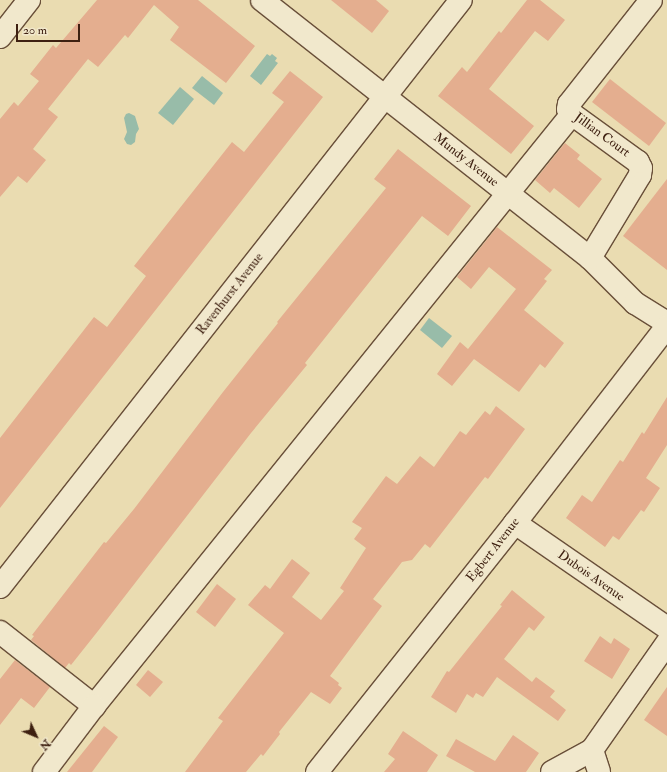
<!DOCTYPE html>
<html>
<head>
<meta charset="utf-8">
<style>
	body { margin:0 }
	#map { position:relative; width:667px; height:772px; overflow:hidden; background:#eadcb1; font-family:"IM FELL Double Pica",serif }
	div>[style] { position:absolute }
	.water>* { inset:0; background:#98bca9 }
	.building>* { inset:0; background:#e4ae8f }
	.roads { filter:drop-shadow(1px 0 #694f39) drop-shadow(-1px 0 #694f39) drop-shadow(0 1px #694f39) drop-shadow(0 -1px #694f39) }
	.minor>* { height:22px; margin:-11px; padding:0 11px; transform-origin:11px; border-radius:11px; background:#f1e8cc }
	span { translate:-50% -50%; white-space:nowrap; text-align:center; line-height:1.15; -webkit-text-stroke:3px #f1e8cc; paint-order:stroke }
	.street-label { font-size:13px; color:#3e2011 }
	.north { position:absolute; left:16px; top:716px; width:40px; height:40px; -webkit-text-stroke:3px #f1e8cc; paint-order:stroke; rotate:134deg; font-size:11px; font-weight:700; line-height:16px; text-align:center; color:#3e2011 }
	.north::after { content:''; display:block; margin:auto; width:14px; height:18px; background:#3e2011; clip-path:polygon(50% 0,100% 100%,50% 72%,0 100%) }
	.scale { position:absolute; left:16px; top:24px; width:64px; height:18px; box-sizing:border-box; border:2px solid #3e2011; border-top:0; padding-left:5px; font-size:12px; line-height:14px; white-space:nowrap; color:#3e2011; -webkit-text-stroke:3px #f1e8cc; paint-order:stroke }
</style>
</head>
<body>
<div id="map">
	<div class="water">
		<i style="clip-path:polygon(267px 54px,270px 56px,272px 54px,277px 58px,275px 61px,278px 63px,261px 85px,250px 76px)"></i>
		<i style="clip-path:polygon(202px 76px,223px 93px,214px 105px,192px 88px)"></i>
		<i style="clip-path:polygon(180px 87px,194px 99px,173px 125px,158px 113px)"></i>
		<i style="clip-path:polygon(129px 113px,135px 116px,139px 129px,136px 134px,135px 142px,131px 145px,127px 144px,124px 139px,127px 132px,124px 118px,126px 114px)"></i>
		<i style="clip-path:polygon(429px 318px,452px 336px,442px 348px,420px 330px)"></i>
	</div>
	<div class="building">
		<i style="clip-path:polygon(97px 0,198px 0,255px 46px,226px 83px,170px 40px,179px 27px,154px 5px,128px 38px,125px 35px,98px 67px,88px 59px,48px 109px,58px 117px,33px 149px,46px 160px,27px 183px,18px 176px,0 197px,0 119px,14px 102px,18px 106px,39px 81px,30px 74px,53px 45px,56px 48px)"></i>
		<i style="clip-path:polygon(331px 0,376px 0,389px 11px,372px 33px)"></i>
		<i style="clip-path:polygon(527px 0,540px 0,565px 20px,548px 41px,535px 31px,489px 89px,534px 126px,511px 154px,438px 96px,462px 67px,467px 72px,499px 31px,501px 33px)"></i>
		<i style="clip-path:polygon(290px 71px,323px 97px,0 508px,0 438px,94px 317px,107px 327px,146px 276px,134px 266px,232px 142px,244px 152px,284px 102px,272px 93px)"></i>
		<i style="clip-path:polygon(610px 79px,666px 123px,649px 146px,592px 102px)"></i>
		<i style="clip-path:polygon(565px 143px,580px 155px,577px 159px,602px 179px,579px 208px,554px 188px,550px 193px,535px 180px)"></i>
		<i style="clip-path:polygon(398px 149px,471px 206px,448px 236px,422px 216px,305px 363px,307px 365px,251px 433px,98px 631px,71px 665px,69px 663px,65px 668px,31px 640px,34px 636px,32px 635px,104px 542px,106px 543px,134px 509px,223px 392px,278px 323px,277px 322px,386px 188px,374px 179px)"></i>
		<i style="clip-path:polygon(667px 179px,667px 270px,623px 236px)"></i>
		<i style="clip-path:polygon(497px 227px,552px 270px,544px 279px,547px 281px,524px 310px,564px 343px,545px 368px,540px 364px,519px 392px,474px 359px,452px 386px,437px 374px,460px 342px,468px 349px,516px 289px,489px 267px,471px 289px,457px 277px)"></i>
		<i style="clip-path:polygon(667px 397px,667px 445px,646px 478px,660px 488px,644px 512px,641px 510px,619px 540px,613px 536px,605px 547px,566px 518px,582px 495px,592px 502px,620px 460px,623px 462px,642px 432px,644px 434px)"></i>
		<i style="clip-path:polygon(496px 406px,525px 429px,488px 479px,485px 477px,430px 548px,425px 544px,412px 560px,402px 562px,373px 599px,382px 606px,330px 676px,339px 683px,338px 685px,342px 688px,330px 704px,311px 692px,279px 732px,280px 734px,263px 756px,261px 754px,246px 772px,185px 772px,223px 721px,218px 718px,284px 633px,248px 605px,265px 585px,270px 589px,292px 559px,310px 573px,292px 597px,321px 620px,344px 591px,340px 588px,366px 548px,354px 539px,362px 528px,352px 522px,386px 476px,397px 484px,420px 456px,434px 467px,460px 431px,466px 435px,485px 411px,490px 415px)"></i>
		<i style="clip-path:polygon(217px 584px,236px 599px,215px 627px,196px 612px)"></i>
		<i style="clip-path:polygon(512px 590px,545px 617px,534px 631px,529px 627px,504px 659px,532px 682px,536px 677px,555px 691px,550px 697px,566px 710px,558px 721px,497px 677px,483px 697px,476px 693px,473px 698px,467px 694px,456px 713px,431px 697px,447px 671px,449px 672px,477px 637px,502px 606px,500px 605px)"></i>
		<i style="clip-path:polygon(600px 636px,611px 644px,614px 638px,630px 649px,612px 679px,584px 661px)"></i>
		<i style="clip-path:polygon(15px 660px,50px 687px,34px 708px,21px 698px,0 725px,0 679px)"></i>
		<i style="clip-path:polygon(148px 670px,163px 682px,150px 697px,136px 685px)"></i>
		<i style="clip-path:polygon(667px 687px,667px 736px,644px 720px)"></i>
		<i style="clip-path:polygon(104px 726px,118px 737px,92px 772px,67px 772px)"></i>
		<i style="clip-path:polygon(403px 731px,438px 755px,427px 772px,384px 772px,395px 759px,388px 754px)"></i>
		<i style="clip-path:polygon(513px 735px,539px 753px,526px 772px,475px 772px,446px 756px,456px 739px,495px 761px)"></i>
	</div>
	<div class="roads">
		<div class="minor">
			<i style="left:262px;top:0;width:417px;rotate:38.2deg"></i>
			<i style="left:590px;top:258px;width:64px;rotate:45deg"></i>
			<i style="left:635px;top:303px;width:38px;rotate:32deg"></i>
			<i style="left:0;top:37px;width:47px;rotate:-51.9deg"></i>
			<i style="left:590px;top:258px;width:97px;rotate:-58.9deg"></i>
			<i style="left:640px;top:175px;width:7px;rotate:-82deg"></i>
			<i style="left:641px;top:168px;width:7px;rotate:-117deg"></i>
			<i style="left:638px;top:162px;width:82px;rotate:-144deg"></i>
			<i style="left:572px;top:114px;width:6px;rotate:-129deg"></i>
			<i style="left:568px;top:109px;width:5px;rotate:-79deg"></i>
			<i style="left:569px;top:104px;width:132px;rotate:-51.7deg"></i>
			<i style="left:515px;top:523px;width:185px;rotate:34.6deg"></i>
			<i style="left:0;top:587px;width:746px;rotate:-51.86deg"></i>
			<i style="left:0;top:632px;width:120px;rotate:38.2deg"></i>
			<i style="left:94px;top:706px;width:761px;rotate:-51.08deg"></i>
			<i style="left:592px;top:750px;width:23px;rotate:72deg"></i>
			<i style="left:44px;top:772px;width:83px;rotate:-52.9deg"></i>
			<i style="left:317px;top:772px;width:318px;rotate:-51.5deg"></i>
			<i style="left:515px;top:523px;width:249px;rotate:-52.3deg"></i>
			<i style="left:552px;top:772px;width:46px;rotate:-28.8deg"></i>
			<i style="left:592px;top:750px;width:131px;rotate:-55deg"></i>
		</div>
	</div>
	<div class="street-label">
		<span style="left:602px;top:135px;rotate:36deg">Jillian Court</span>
		<span style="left:466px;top:160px;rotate:38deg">Mundy Avenue</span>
		<span style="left:230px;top:294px;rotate:-52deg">Ravenhurst Avenue</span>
		<span style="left:493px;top:550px;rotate:-52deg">Egbert Avenue</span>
		<span style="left:591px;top:576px;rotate:35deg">Dubois Avenue</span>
	</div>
	<div class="north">N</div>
	<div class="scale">20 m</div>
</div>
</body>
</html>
